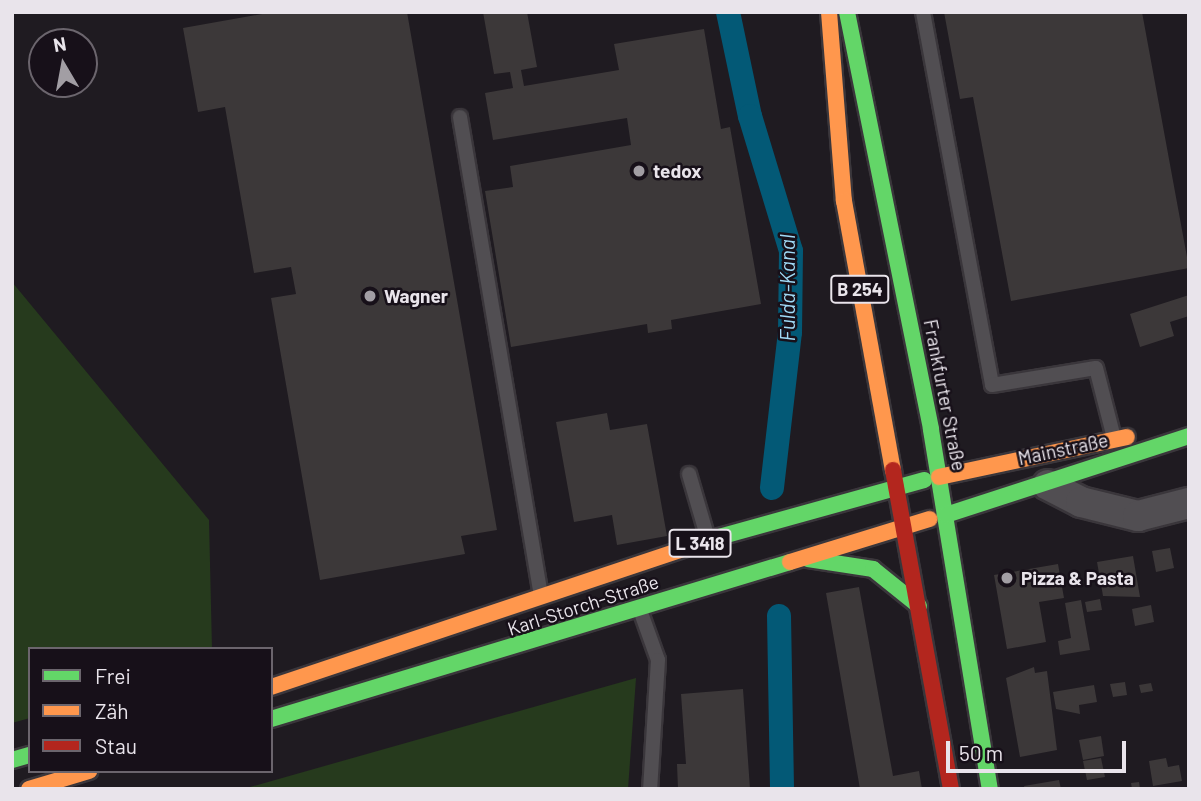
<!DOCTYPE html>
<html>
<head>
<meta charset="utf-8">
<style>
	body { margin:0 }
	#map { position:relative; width:1201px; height:801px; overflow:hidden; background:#1f1b21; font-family:Barlow,sans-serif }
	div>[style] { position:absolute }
	.green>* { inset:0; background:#263a1d }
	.canal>* { height:24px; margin:-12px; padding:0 12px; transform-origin:12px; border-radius:12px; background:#035976 }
	.building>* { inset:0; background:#3c3839 }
	.roads { filter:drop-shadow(2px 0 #3a363b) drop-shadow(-2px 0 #3a363b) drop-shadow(0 2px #3a363b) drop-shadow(0 -2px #3a363b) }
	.lane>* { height:14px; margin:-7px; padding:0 7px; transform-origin:7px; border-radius:7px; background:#514e52 }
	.street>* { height:30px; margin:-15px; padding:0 15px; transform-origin:15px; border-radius:15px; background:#514e52 }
	.fast>* { height:16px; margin:-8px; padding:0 8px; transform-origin:8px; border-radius:8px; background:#63d668 }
	.slow>* { height:16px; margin:-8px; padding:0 8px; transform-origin:8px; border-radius:8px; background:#ff974d }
	.jam>* { height:16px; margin:-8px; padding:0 8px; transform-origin:8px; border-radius:8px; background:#b3261e }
	.dots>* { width:19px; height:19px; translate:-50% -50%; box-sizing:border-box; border:4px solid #171019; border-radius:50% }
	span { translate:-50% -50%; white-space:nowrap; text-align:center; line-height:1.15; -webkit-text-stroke:5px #171019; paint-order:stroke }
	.shield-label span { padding:2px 5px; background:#171019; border:2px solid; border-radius:5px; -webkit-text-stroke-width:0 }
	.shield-label { font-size:18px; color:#e9e4eb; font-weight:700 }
	.poi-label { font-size:19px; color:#e9e4eb; font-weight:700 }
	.left { translate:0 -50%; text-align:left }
	.street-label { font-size:19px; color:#e9e4eb }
	.water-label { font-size:21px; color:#a0dbf7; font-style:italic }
	.frame { position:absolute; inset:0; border:14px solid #e9e4eb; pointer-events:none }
	.legend { position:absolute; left:28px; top:647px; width:245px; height:126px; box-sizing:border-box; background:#171019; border:2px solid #6b656d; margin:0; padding:9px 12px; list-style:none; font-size:21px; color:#e9e4eb }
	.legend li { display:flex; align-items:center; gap:14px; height:35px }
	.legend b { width:35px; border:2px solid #6b656d }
	.north { position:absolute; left:28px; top:28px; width:70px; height:70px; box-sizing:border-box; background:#171019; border:2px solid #6b656d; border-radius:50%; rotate:350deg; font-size:19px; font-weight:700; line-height:28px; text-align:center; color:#e9e4eb }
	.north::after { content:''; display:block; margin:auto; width:24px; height:32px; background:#a29ea4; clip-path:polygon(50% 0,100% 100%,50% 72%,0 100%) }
	.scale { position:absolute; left:946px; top:741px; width:180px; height:32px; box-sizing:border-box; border:4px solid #e9e4eb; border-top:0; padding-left:9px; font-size:21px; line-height:24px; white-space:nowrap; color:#e9e4eb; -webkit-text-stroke:5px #171019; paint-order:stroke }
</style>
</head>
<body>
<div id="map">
	<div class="green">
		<i style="clip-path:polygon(12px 282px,209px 520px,212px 649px,30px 649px,30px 718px,12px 723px)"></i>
		<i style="clip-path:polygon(636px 678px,628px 789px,243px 789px)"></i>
	</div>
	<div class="canal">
		<i style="left:728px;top:12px;width:106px;rotate:78.1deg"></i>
		<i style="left:750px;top:116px;width:141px;rotate:73.1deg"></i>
		<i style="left:791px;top:251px;width:81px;rotate:90.7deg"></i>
		<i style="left:790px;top:332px;width:157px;rotate:96.6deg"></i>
		<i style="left:779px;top:616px;width:173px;rotate:89deg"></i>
	</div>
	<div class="building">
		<i style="clip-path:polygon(273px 12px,407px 12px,497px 530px,461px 536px,465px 554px,320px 580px,271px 298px,296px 294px,291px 267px,254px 273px,225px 107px,198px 112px,183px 28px)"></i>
		<i style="clip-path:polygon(483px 12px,527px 12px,537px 67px,521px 70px,524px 86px,619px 70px,614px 44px,704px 29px,721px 129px,730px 127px,761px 304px,671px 320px,672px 329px,648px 333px,647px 324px,511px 347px,485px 191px,513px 187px,510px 166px,631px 145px,627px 118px,493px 140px,485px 93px,513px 88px,510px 72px,494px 74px)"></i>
		<i style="clip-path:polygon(944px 12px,1142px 12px,1189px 268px,1011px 301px,973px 97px,960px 99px)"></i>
		<i style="clip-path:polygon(1189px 295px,1189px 316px,1170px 322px,1174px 336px,1140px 347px,1130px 314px)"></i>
		<i style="clip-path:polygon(607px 413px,610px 430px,647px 424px,667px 536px,617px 545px,612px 515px,574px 522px,556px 422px)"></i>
		<i style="clip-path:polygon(1170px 548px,1174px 568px,1156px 572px,1152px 551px)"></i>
		<i style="clip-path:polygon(1133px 556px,1140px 597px,1103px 596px,1097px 562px)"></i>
		<i style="clip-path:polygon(1058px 564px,1064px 598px,1039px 602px,1046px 642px,1007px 649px,994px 575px)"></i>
		<i style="clip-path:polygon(859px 587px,893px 776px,919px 771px,922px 789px,860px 789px,826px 593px)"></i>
		<i style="clip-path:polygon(1100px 599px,1102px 610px,1087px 612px,1085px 602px)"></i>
		<i style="clip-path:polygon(1081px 600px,1090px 650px,1060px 655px,1058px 641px,1071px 638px,1065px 603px)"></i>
		<i style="clip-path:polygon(1151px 605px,1154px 622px,1135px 626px,1132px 609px)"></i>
		<i style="clip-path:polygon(1034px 667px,1035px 673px,1047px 671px,1057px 750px,1020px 757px,1006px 678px)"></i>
		<i style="clip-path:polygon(1125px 682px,1127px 695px,1113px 697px,1110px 684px)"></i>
		<i style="clip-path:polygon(1151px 683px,1153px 691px,1141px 693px,1139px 685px)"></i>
		<i style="clip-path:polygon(1094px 685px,1097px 702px,1079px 705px,1080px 714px,1056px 709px,1053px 692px)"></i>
		<i style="clip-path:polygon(743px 689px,750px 789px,678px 789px,677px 764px,686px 764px,681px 694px)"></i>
		<i style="clip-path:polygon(1101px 736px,1104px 756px,1083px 760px,1079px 740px)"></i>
		<i style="clip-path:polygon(1101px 758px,1105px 777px,1087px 780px,1083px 761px)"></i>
		<i style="clip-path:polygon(1166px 758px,1168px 767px,1179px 765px,1182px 781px,1153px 786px,1149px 761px)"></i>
		<i style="clip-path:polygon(1059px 780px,1061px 789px,1025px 789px,1024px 786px)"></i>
		<i style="clip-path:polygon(1139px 782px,1140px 789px,1132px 789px,1131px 783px)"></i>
	</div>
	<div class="roads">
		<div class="lane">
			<i style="left:923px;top:12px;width:379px;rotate:79.5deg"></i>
			<i style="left:992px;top:385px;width:105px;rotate:-9.3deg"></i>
			<i style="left:1096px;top:368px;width:72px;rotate:75.6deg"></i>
			<i style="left:460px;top:117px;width:486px;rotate:80.4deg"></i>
			<i style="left:689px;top:474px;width:68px;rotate:73.7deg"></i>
			<i style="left:640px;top:610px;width:53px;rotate:70.2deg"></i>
			<i style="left:658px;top:660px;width:129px;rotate:93.5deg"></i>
		</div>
		<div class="street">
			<i style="left:1048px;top:485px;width:37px;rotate:27deg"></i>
			<i style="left:1081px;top:502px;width:59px;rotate:13.8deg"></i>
			<i style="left:1138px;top:516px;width:53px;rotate:-14.3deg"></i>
		</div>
		<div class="fast">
			<i style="left:847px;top:12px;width:426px;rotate:78.6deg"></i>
			<i style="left:931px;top:430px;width:364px;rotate:80.7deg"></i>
			<i style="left:946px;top:515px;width:256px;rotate:-18deg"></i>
			<i style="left:719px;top:537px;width:213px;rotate:-15.5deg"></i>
			<i style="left:808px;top:559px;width:66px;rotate:8.7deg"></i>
			<i style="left:873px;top:569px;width:59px;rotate:38.8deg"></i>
			<i style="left:271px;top:719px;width:542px;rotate:-16.83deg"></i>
			<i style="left:12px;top:760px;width:19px;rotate:-16deg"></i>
		</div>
		<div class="slow">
			<i style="left:829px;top:12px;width:190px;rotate:85.5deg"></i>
			<i style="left:844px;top:201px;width:273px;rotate:79.7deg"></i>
			<i style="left:939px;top:477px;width:192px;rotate:-12deg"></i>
			<i style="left:790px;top:562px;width:146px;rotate:-17.1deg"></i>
			<i style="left:271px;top:687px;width:472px;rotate:-18.5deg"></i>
			<i style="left:29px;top:789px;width:63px;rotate:-16.7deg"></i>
		</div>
		<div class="jam">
			<i style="left:893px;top:470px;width:324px;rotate:79.7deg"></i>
		</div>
	</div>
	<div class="dots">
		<i style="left:639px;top:171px;background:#a29ea4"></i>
		<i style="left:370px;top:296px;background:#a29ea4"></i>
		<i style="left:1007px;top:578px;background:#a29ea4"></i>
	</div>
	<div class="shield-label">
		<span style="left:860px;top:289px">B 254</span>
		<span style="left:700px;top:543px">L 3418</span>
	</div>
	<div class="poi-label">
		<span class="left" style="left:653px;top:171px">tedox</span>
		<span class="left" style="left:384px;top:296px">Wagner</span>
		<span class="left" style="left:1021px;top:578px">Pizza &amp; Pasta</span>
	</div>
	<div class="street-label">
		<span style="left:945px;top:395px;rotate:79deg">Frankfurter Straße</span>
		<span style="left:1063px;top:449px;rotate:-12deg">Mainstraße</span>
		<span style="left:583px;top:605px;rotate:-18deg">Karl-Storch-Straße</span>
	</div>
	<div class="water-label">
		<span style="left:787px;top:288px;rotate:-90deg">Fulda-Kanal</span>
	</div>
	<div class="frame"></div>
	<ul class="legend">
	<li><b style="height:9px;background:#63d668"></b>Frei</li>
	<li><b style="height:9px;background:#ff974d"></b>Zäh</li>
	<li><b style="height:9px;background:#b3261e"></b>Stau</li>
	</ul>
	<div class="north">N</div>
	<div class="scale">50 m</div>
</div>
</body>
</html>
